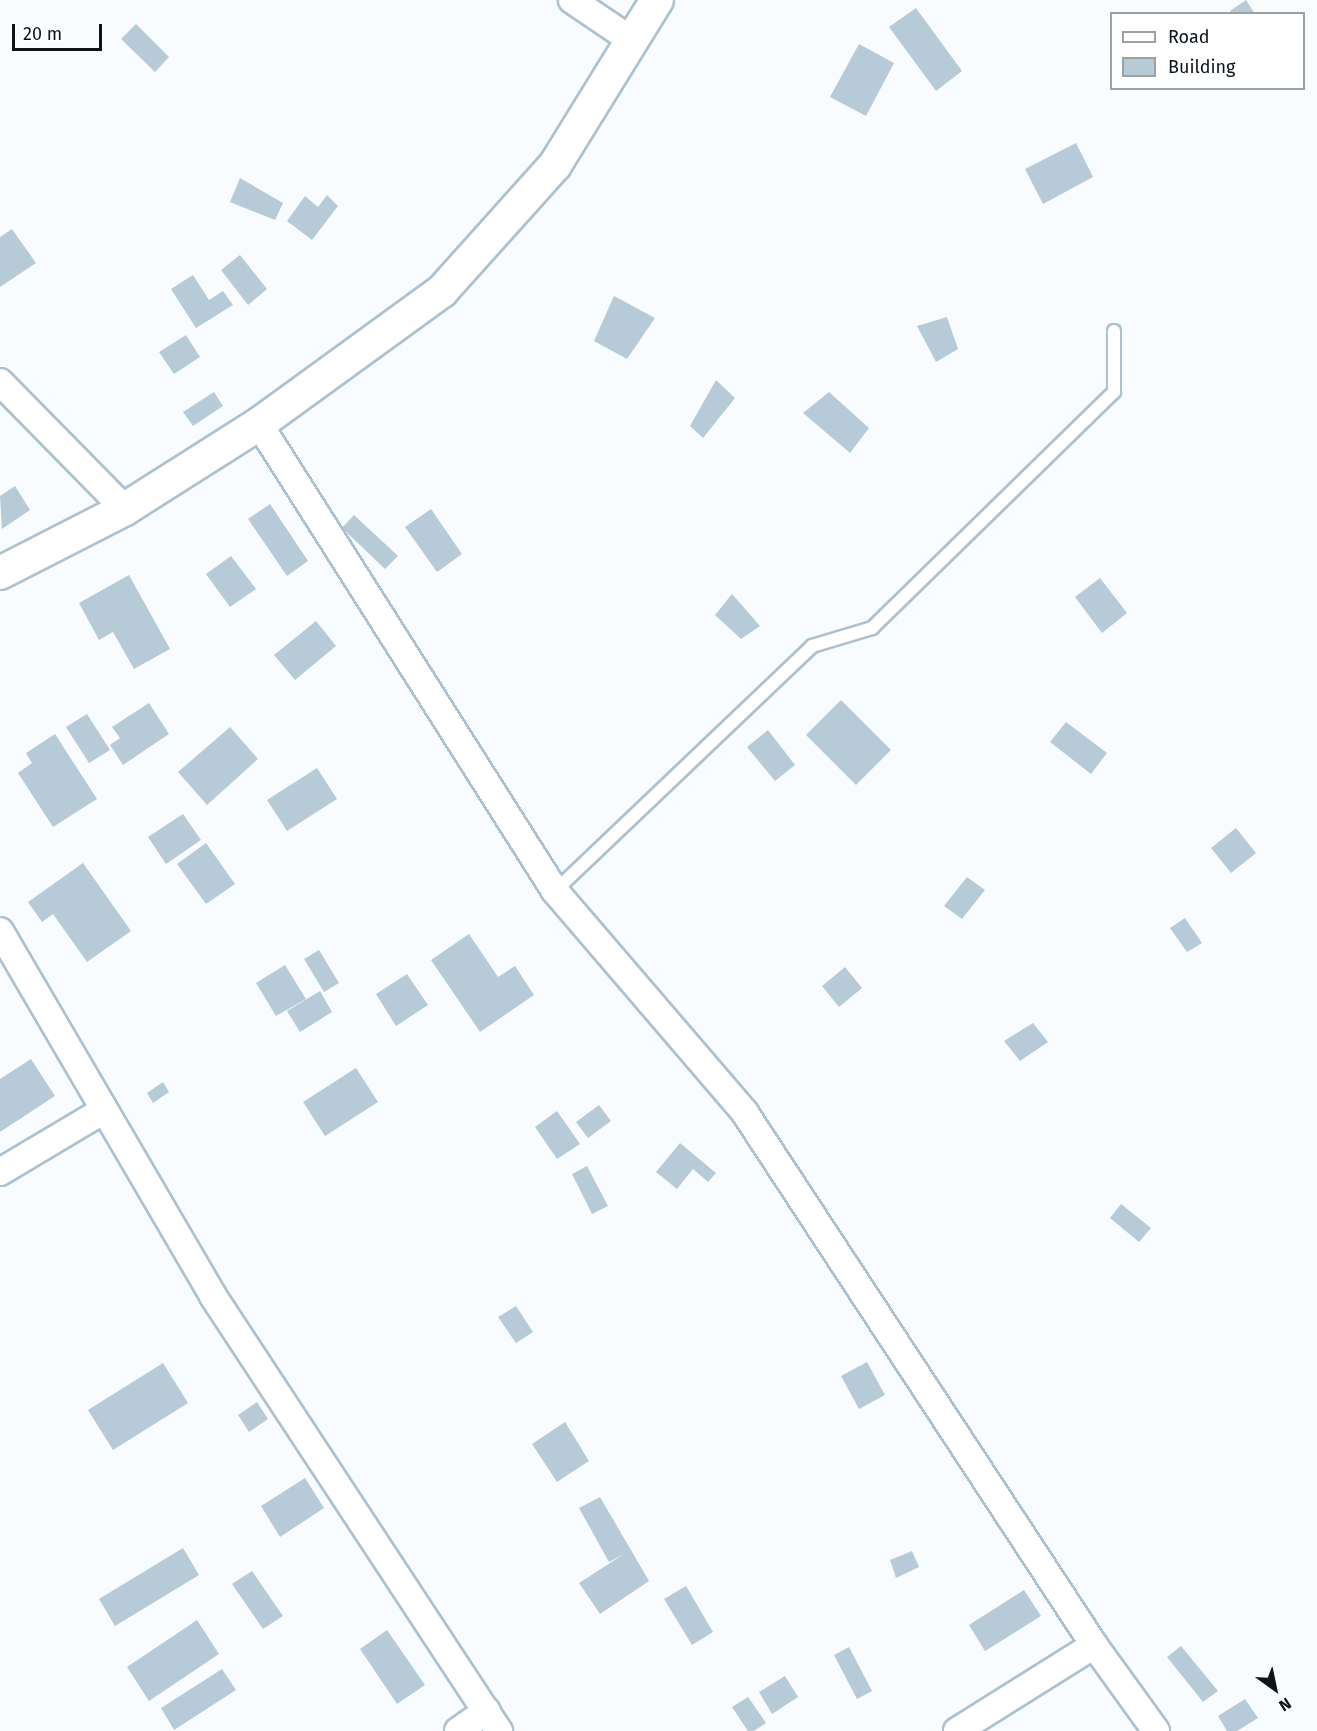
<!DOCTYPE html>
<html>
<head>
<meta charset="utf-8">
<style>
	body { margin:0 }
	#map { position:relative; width:1317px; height:1731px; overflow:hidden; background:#f8fcff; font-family:"Fira Sans",sans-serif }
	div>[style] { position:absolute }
	.building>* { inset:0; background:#b6cad8 }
	.roads { filter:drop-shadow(2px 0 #adc1cf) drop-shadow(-2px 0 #adc1cf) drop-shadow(0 2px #adc1cf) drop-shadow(0 -2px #adc1cf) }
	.service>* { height:12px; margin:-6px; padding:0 6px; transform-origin:6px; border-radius:6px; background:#fff }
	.minor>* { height:26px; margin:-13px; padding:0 13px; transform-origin:13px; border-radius:13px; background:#fff }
	.tertiary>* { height:32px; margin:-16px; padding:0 16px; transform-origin:16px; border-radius:16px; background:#fff }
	span { translate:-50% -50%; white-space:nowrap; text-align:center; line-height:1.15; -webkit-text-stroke:5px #fff; paint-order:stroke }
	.legend { position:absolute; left:1110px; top:12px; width:195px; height:78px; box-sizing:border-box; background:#fff; border:2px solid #9ea1a3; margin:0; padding:8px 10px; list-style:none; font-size:18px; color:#0d1419 }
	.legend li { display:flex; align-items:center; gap:12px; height:30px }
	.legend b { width:30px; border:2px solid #9ea1a3 }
	.north { position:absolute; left:1245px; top:1659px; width:60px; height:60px; -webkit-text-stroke:4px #fff; paint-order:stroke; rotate:147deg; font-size:16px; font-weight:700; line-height:24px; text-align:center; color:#0d1419 }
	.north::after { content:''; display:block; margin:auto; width:21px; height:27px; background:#0d1419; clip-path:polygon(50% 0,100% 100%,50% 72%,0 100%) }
	.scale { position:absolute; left:12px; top:24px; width:90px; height:27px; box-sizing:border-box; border:3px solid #0d1419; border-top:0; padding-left:8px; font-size:18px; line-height:21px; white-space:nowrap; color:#0d1419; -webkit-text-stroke:4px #fff; paint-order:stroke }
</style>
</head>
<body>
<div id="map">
	<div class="building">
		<i style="clip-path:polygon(1246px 0,1255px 14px,1231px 14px,1230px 11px)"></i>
		<i style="clip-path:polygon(916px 8px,962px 71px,936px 91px,889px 27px)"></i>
		<i style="clip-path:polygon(136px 24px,169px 57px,155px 72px,121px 39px)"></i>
		<i style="clip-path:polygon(859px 44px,894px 63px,866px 116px,830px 97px)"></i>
		<i style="clip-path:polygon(1076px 143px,1093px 177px,1043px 204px,1025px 169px)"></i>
		<i style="clip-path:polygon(240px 178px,283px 203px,275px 220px,230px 202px)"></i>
		<i style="clip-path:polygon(327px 195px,338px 206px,312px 240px,287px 221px,305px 196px,318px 207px)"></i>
		<i style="clip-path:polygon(12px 229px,36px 263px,0 287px,0 237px)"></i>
		<i style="clip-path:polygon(240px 255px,267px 289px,248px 305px,221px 270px)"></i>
		<i style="clip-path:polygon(193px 275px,209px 300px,223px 291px,233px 305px,196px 328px,171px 289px)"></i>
		<i style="clip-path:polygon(614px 296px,655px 318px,627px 359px,594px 341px)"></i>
		<i style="clip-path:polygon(947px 317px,958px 349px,936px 362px,917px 326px)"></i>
		<i style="clip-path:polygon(186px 335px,200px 357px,174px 374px,159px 352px)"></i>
		<i style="clip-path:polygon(716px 380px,735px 398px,703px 438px,690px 426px)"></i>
		<i style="clip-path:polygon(214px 392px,223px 406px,193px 426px,183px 412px)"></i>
		<i style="clip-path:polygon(829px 392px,869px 428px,850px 453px,803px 413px)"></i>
		<i style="clip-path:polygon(15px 486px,30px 510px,2px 529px,0 496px)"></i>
		<i style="clip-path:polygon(270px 504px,308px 561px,287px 576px,248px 519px)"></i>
		<i style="clip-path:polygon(431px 509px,462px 554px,437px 572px,405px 527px)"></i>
		<i style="clip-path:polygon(354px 515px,398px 556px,385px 569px,342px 528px)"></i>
		<i style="clip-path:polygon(231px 556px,256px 589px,230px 607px,206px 574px)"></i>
		<i style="clip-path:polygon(129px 575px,170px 649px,134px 669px,113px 632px,99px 640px,79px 603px)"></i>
		<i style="clip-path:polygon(1100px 578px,1127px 613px,1102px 633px,1075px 597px)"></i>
		<i style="clip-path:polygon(732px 594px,760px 626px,741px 639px,715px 615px)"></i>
		<i style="clip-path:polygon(316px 621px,336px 646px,295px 680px,274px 655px)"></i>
		<i style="clip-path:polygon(841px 700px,891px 750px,856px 785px,806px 735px)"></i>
		<i style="clip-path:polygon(149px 703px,169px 734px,123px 765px,110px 745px,120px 738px,112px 727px)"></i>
		<i style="clip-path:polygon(87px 714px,110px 750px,89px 763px,66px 727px)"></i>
		<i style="clip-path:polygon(1066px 722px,1107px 753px,1091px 774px,1050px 742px)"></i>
		<i style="clip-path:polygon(230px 727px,258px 759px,207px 805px,178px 772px)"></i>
		<i style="clip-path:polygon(768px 730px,795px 765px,775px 781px,747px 747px)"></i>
		<i style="clip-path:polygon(55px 734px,97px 799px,53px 827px,18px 773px,32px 763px,26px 753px)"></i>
		<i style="clip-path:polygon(317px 768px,337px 799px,287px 831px,267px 800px)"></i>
		<i style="clip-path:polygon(183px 814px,201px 840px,166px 864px,148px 837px)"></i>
		<i style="clip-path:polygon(1236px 828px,1256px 853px,1231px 873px,1211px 848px)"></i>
		<i style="clip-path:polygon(206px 843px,235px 884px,206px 904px,177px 864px)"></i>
		<i style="clip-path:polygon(83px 863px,131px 931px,87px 962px,53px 914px,42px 922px,28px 902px)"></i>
		<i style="clip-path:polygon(967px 877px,985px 890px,962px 919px,944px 906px)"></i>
		<i style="clip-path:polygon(1185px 918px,1202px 943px,1187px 952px,1170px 928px)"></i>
		<i style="clip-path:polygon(469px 934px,498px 977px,515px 966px,534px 995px,480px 1032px,431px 960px)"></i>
		<i style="clip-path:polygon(319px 950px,339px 983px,324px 992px,304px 959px)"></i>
		<i style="clip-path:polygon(285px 965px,306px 999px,276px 1016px,256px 983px)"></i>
		<i style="clip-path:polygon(845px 967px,862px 988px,839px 1007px,822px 986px)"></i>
		<i style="clip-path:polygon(407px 974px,428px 1005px,396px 1026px,376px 994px)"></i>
		<i style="clip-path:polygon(320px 991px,332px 1012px,300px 1032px,287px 1011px)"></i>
		<i style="clip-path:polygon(1033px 1023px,1048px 1042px,1020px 1061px,1004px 1041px)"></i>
		<i style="clip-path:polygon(31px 1059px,55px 1096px,0 1132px,0 1079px)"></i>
		<i style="clip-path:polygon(356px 1068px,378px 1102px,325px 1136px,303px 1102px)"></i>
		<i style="clip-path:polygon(163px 1082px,169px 1092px,153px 1103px,147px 1093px)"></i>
		<i style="clip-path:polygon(599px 1105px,611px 1121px,588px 1138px,576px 1122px)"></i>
		<i style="clip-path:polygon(557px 1111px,580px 1144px,557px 1159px,535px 1127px)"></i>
		<i style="clip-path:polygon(680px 1143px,716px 1173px,708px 1182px,693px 1169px,677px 1189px,656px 1172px)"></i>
		<i style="clip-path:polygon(587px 1166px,608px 1206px,592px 1214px,572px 1174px)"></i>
		<i style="clip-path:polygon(1121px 1204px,1151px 1228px,1139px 1242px,1110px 1218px)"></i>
		<i style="clip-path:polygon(516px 1306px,533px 1332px,516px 1343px,498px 1317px)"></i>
		<i style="clip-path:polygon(867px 1362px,885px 1395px,859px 1409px,841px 1376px)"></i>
		<i style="clip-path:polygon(163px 1363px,188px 1403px,113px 1450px,88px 1410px)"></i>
		<i style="clip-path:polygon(257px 1402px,268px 1419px,249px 1432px,238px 1415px)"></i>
		<i style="clip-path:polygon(565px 1422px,589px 1461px,557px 1482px,532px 1444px)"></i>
		<i style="clip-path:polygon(305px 1478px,324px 1508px,280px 1537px,261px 1506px)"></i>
		<i style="clip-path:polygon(600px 1497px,649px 1581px,600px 1614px,579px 1583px,624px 1554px,609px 1562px,579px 1508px)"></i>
		<i style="clip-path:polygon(183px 1548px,199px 1575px,115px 1626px,99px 1599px)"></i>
		<i style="clip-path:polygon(912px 1551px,919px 1567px,896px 1578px,890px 1560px)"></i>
		<i style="clip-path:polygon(252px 1571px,283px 1616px,263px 1629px,232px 1584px)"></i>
		<i style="clip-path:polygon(686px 1586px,713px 1632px,692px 1645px,664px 1599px)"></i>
		<i style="clip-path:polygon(1024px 1590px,1041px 1616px,985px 1651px,969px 1625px)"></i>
		<i style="clip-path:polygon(197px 1620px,219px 1654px,149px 1701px,127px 1667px)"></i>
		<i style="clip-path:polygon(387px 1630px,425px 1685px,397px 1704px,360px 1649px)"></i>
		<i style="clip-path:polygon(1181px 1646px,1218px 1691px,1203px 1702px,1167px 1657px)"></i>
		<i style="clip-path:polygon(849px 1647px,872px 1691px,857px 1699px,834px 1655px)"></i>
		<i style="clip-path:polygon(222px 1669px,236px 1690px,174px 1730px,161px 1708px)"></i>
		<i style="clip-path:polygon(785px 1676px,798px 1697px,772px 1714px,759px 1692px)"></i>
		<i style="clip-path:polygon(748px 1697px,766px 1723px,754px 1731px,748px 1731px,732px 1707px)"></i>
		<i style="clip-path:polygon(1245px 1699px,1258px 1718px,1237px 1731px,1227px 1731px,1218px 1716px)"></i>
	</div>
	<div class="roads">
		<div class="service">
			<i style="left:555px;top:891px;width:355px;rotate:-43.6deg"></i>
			<i style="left:812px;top:646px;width:63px;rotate:-16.7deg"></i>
			<i style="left:872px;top:628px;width:338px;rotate:-44.3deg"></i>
			<i style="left:1114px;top:392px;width:61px;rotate:-90deg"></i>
		</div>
		<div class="minor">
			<i style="left:572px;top:0;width:71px;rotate:34.1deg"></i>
			<i style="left:0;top:382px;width:178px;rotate:45.5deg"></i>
			<i style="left:259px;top:424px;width:553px;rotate:57.63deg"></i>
			<i style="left:555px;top:891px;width:292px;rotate:49.4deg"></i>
			<i style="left:745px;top:1113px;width:636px;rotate:56.73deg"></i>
			<i style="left:1094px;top:1645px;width:106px;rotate:54.2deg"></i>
			<i style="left:0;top:931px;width:423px;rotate:59.7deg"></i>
			<i style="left:213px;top:1296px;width:521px;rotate:56.68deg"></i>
			<i style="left:0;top:1172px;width:121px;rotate:-30.8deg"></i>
			<i style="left:458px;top:1731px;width:35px;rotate:-35deg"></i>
			<i style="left:957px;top:1731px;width:162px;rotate:-32.1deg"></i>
		</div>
		<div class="tertiary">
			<i style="left:0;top:573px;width:140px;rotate:-27.1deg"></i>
			<i style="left:125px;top:509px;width:159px;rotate:-32.4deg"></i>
			<i style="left:259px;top:424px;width:226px;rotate:-36deg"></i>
			<i style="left:442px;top:291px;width:169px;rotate:-48.1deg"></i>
			<i style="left:555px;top:165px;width:194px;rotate:-58.3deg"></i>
		</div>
	</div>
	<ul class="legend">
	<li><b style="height:8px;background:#fff"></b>Road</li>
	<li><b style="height:16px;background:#b6cad8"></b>Building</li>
	</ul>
	<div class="north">N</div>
	<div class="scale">20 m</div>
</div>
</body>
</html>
